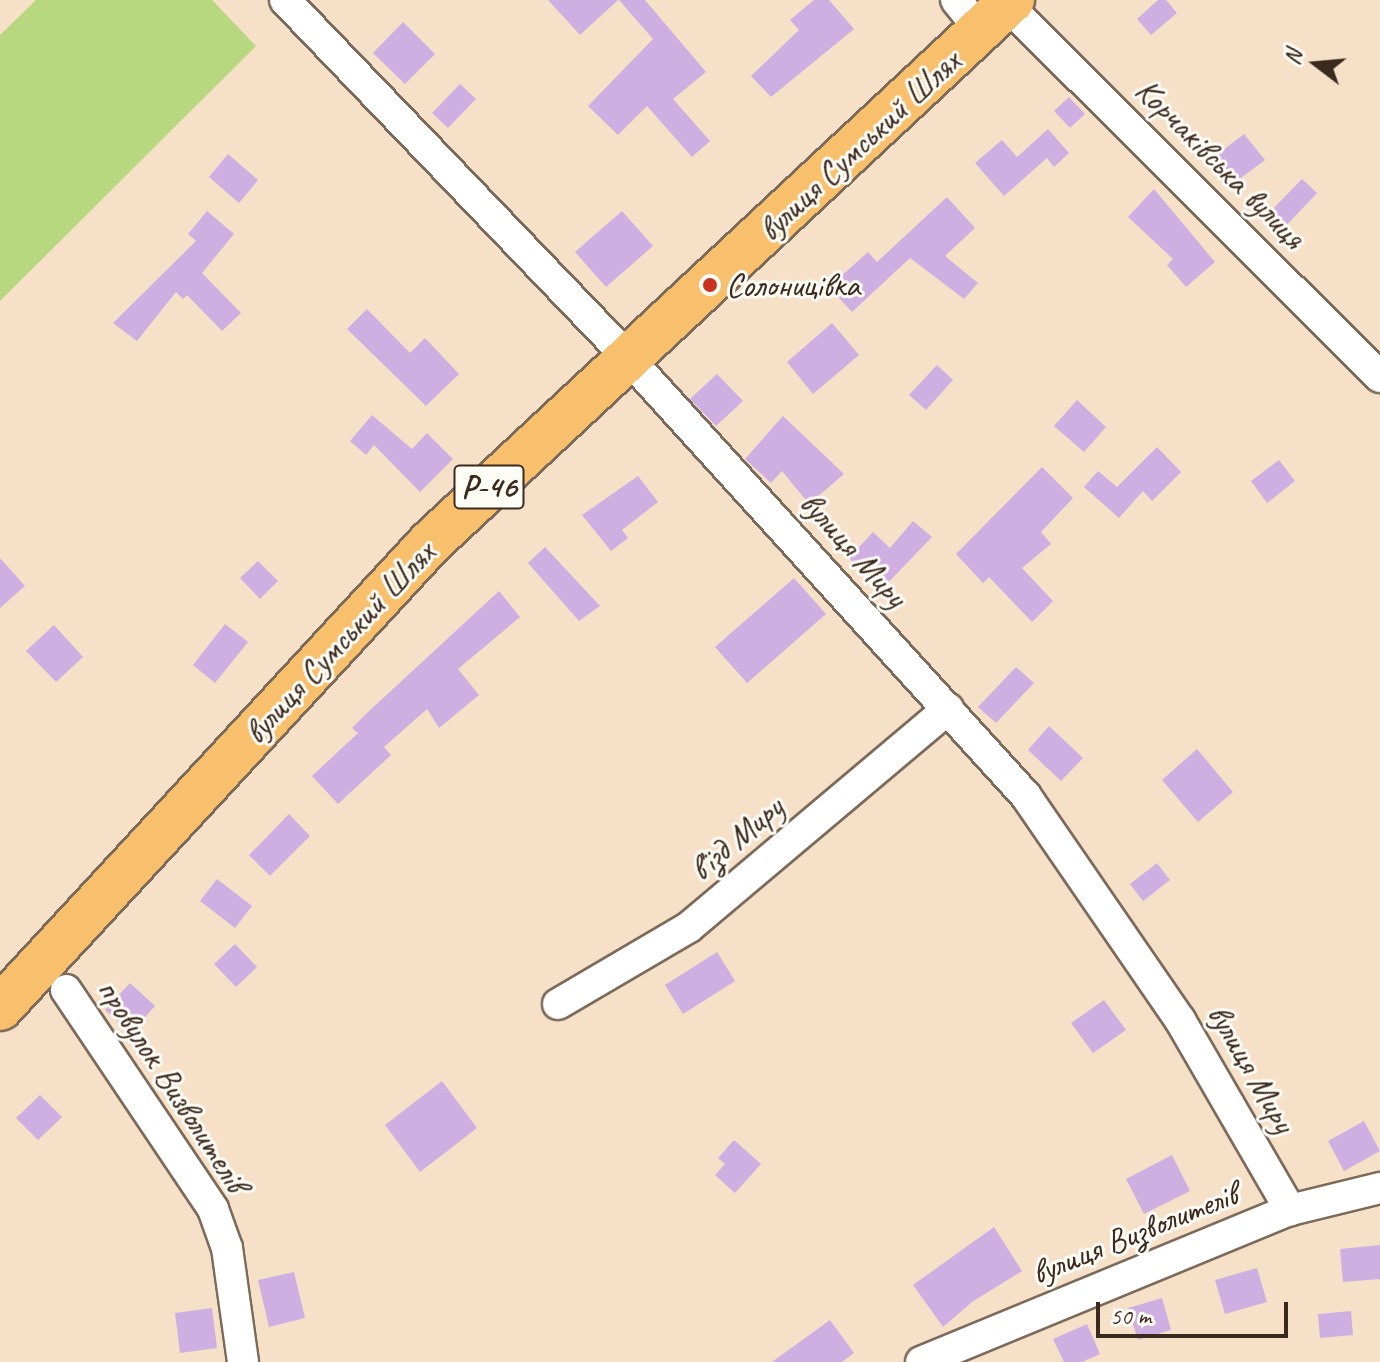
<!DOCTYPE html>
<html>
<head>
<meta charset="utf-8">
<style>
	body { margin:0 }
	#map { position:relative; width:1380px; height:1362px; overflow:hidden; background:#f6e0c8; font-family:Caveat,sans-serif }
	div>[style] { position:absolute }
	.green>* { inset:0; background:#b8d87f }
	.building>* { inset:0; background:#cfafe2 }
	.roads { filter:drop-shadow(2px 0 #7c6a5a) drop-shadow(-2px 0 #7c6a5a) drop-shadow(0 2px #7c6a5a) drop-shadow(0 -2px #7c6a5a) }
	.minor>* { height:30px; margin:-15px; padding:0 15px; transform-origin:15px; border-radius:15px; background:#fff }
	.primary>* { height:44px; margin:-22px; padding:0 22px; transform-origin:22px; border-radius:22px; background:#f8bf6c }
	.dots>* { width:22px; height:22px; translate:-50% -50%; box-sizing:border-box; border:4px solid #fdfcf7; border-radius:50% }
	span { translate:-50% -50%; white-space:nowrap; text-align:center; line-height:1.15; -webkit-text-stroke:6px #fdfcf7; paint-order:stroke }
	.shield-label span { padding:2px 6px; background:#fdfcf7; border:2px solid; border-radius:6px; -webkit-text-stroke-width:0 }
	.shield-label { font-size:32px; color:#3b2a1e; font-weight:700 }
	.street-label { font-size:34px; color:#3b2a1e }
	.poi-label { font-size:34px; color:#3b2a1e }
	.left { translate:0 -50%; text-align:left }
	.north { position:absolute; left:1276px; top:24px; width:80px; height:80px; -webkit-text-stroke:6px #fdfcf7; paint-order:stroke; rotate:286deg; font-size:22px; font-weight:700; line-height:32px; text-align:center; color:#3b2a1e }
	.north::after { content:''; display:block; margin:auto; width:28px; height:36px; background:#3b2a1e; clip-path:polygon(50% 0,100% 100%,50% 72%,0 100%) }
	.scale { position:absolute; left:1096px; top:1302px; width:192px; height:36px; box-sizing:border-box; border:4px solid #3b2a1e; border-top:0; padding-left:10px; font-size:24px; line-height:28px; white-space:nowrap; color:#3b2a1e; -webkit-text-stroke:6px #fdfcf7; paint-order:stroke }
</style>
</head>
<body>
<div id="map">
	<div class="green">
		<i style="clip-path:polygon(36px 0,212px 0,256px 46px,0 301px,0 35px)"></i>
	</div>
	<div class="building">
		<i style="clip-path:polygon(548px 0,618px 0,580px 35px)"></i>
		<i style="clip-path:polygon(619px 0,645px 0,706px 72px,673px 99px,710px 141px,692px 157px,647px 106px,618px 135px,588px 106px,653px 39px)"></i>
		<i style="clip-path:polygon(814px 0,829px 0,854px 29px,771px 97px,751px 76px,799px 30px,790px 20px)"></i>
		<i style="clip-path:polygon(1158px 0,1166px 0,1177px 13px,1151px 35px,1137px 19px)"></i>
		<i style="clip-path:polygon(403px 22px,435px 54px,405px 84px,373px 53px)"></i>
		<i style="clip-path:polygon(460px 84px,476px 99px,448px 128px,432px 113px)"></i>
		<i style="clip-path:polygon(1069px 97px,1085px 114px,1070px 128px,1054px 111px)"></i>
		<i style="clip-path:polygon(1048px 129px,1069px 153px,1054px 167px,1047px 158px,1004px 196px,975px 163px,1002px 140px,1017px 157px)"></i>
		<i style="clip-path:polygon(1244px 134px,1265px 160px,1234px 183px,1214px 157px)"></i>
		<i style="clip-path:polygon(228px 154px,258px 180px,239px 203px,209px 177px)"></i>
		<i style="clip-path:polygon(1302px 179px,1317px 193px,1281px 231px,1266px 216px)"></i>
		<i style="clip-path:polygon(1154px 189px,1215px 262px,1186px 287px,1167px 265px,1173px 259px,1128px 217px)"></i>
		<i style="clip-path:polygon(947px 197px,975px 228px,945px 256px,978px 283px,964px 299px,910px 258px,852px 312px,829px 287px,868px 252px,877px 262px)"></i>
		<i style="clip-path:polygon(207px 211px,234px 234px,202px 273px,241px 313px,222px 331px,187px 295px,183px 299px,176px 292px,137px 341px,113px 323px,196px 241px,188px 234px)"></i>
		<i style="clip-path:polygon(622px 211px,653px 246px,606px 287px,575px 252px)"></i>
		<i style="clip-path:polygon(367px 309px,410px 353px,425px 338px,459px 374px,426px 406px,347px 329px)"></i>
		<i style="clip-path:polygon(832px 323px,859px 355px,813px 394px,787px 362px)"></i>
		<i style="clip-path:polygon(937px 365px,953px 380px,926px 410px,909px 395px)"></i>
		<i style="clip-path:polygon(717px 374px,743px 401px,716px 426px,690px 399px)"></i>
		<i style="clip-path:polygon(1077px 400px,1106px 427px,1084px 452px,1054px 426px)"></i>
		<i style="clip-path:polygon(372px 415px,412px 449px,427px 433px,453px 459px,420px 492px,374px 445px,366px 455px,350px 441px)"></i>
		<i style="clip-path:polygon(783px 416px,844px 474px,809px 504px,782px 471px,771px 483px,745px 459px)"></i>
		<i style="clip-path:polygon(1157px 447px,1181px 472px,1152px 501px,1143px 491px,1119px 518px,1084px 487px,1098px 471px,1117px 487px)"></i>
		<i style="clip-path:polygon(1279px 460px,1295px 481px,1267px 503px,1251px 481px)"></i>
		<i style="clip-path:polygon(1042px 467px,1073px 498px,1041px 532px,1051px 544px,1022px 568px,1053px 601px,1032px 622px,989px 577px,983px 583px,956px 554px)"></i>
		<i style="clip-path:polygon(638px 476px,658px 502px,622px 530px,628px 538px,611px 551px,582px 515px)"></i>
		<i style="clip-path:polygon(913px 521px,932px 537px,881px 590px,849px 558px,873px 532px,890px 548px)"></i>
		<i style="clip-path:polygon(545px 547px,600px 606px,579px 621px,528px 563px)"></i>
		<i style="clip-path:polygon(0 558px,25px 586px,0 608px)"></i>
		<i style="clip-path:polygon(258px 561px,278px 581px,260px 599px,240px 578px)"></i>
		<i style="clip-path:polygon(794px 578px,826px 614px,747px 683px,715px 647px)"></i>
		<i style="clip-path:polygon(499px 591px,520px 617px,458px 669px,479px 695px,439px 728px,427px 709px,384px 747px,391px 755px,338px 804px,312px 776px,358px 733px,352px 728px,367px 713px)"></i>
		<i style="clip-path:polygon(225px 624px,248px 642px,215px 683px,193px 665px)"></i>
		<i style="clip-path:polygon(54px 625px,83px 657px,56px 682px,26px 651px)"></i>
		<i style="clip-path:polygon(1016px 667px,1034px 683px,996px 723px,978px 707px)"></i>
		<i style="clip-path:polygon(1049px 726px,1083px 758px,1061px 781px,1028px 750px)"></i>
		<i style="clip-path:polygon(1197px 749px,1233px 792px,1198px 822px,1162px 780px)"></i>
		<i style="clip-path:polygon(289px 814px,310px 836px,270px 876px,249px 855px)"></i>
		<i style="clip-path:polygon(1157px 863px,1170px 880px,1143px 901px,1130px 884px)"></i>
		<i style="clip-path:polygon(217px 879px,252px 906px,235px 928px,200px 901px)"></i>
		<i style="clip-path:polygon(235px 944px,257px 967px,236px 987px,214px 964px)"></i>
		<i style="clip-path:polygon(717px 952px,735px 981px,683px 1014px,665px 985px)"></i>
		<i style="clip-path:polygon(130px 983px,155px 1006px,131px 1033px,105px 1010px)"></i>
		<i style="clip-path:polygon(1104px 1000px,1126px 1030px,1093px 1053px,1071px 1023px)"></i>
		<i style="clip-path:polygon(442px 1081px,477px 1128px,420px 1172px,385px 1125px)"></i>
		<i style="clip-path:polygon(40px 1095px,62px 1117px,38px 1140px,16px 1118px)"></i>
		<i style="clip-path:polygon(1364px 1121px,1380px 1151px,1344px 1171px,1328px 1141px)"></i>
		<i style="clip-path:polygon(734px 1140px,761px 1164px,735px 1193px,715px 1175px,725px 1164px,718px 1158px)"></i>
		<i style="clip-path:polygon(1172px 1155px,1190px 1191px,1144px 1214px,1126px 1179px)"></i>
		<i style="clip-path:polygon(994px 1227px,1022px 1271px,972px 1302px,943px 1327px,913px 1285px)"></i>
		<i style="clip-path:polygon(1380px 1245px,1380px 1279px,1343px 1282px,1340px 1249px)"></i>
		<i style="clip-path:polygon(1257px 1268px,1267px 1302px,1225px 1314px,1215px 1280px)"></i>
		<i style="clip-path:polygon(294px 1272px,305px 1318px,269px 1327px,258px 1280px)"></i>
		<i style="clip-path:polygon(1162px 1298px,1171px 1330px,1138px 1340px,1128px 1308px)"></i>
		<i style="clip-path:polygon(212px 1308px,217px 1348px,180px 1353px,175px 1313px)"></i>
		<i style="clip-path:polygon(1351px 1311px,1353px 1335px,1320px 1338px,1318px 1314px)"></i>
		<i style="clip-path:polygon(830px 1320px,854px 1353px,842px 1362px,772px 1362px)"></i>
		<i style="clip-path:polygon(1087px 1324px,1100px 1354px,1082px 1362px,1064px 1362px,1053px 1339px)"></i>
	</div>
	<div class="roads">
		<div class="minor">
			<i style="left:285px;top:0;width:496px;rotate:46.2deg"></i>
			<i style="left:628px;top:358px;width:592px;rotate:47.74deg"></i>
			<i style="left:1026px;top:796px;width:272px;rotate:55.5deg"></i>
			<i style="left:1180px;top:1020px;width:220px;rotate:59.9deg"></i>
			<i style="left:956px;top:0;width:38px;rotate:51deg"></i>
			<i style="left:1007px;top:5px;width:527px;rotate:44.92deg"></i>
			<i style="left:66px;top:990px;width:264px;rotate:56.1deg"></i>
			<i style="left:213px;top:1209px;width:41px;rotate:70.3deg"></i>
			<i style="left:227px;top:1248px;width:115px;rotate:82deg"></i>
			<i style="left:558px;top:1004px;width:152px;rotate:-30.4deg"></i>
			<i style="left:689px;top:927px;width:339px;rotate:-40.1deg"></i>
			<i style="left:921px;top:1362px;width:399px;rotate:-22.4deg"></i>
			<i style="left:1290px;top:1210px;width:93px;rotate:-13.7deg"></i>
		</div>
		<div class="primary">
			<i style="left:0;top:1008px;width:633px;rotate:-47.24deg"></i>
			<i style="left:430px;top:543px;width:796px;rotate:-43.01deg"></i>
		</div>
	</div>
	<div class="dots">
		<i style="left:710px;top:285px;background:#c8321e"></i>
	</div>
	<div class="shield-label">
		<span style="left:489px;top:487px">Р-46</span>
	</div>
	<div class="street-label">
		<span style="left:859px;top:145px;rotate:-43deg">вулиця Сумський Шлях</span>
		<span style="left:1221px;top:163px;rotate:45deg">Корчаківська вулиця</span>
		<span style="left:854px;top:549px;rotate:48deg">вулиця Миру</span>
		<span style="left:339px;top:642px;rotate:-47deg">вулиця Сумський Шлях</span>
		<span style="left:736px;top:838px;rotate:-40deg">в'їзд Миру</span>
		<span style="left:1252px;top:1068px;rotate:60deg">вулиця Миру</span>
		<span style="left:173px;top:1085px;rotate:57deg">провулок Визволителів</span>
		<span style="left:1134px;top:1233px;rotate:-22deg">вулиця Визволителів</span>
	</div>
	<div class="poi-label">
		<span class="left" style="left:726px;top:285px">Солоницівка</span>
	</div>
	<div class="north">N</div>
	<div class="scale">50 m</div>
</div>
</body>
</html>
